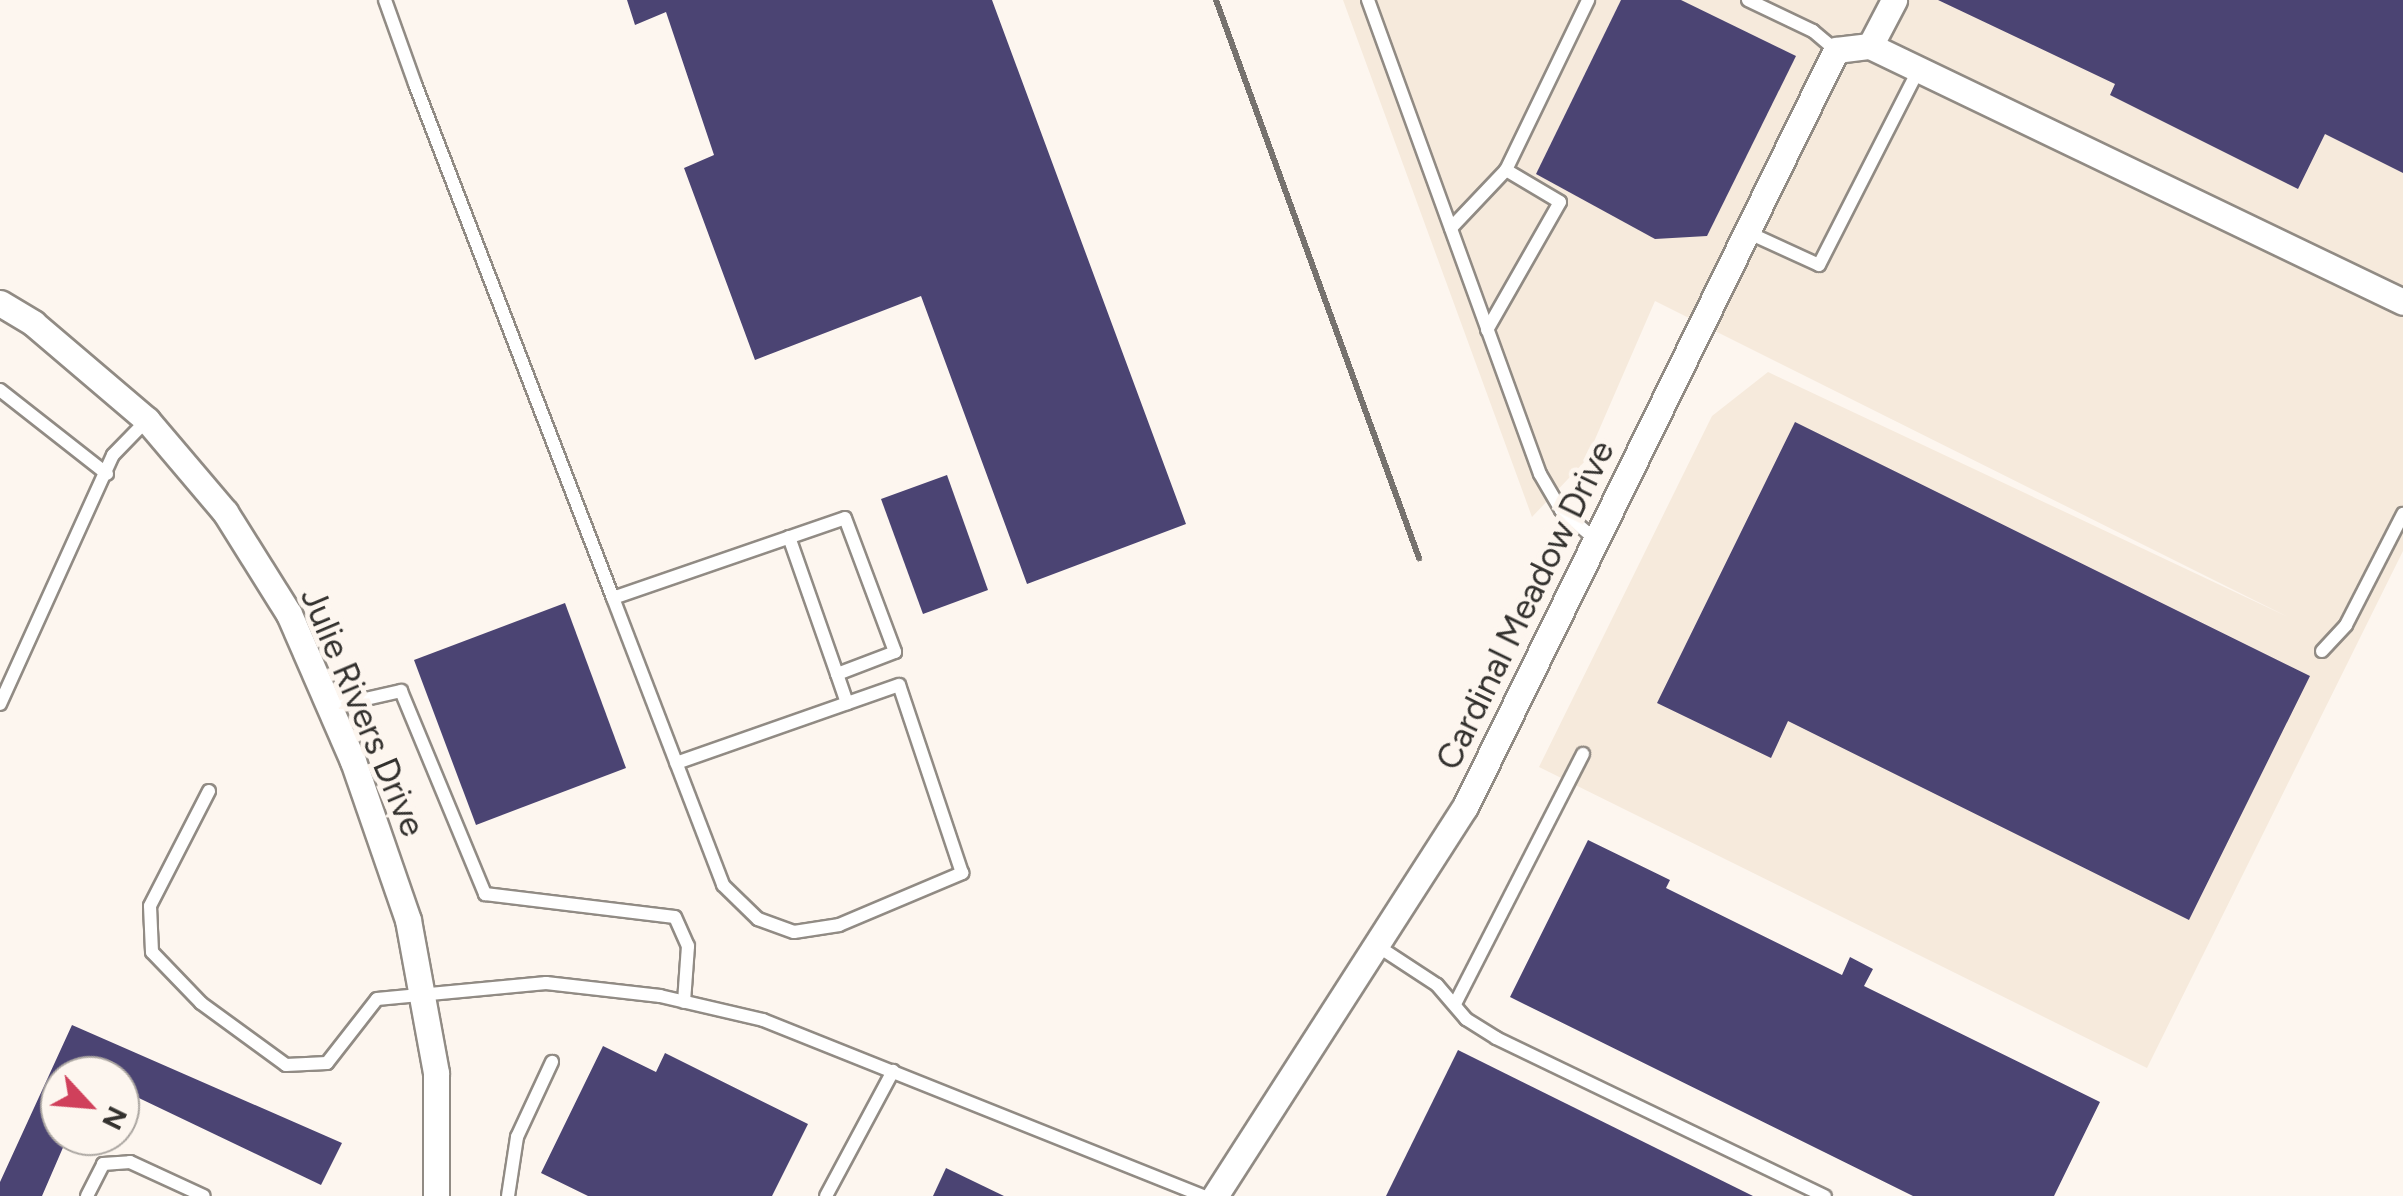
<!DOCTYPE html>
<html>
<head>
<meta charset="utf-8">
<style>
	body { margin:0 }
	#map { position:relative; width:2403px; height:1196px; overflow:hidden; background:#fdf6ef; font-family:Figtree,sans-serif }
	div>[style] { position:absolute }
	.built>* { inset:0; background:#f6eadc }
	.building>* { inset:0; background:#4b4473 }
	.roads { filter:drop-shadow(2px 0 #918b84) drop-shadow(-2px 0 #918b84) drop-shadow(0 2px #918b84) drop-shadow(0 -2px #918b84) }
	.service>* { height:12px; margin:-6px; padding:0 6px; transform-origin:6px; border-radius:6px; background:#fff }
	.minor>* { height:25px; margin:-12.5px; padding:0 12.5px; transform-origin:12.5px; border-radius:12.5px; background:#fff }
	.rail>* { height:6px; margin:-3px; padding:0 3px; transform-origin:3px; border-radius:3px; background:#76726e }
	span { translate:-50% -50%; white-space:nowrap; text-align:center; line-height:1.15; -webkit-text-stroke:10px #fdf6ef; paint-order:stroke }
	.street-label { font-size:35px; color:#33312e }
	.north { position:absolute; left:40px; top:1056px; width:100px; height:100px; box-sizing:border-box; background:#fdf6ef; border:2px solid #aca7a2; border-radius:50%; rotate:116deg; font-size:28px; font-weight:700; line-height:40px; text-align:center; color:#33312e }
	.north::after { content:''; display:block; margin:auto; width:35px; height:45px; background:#d0405b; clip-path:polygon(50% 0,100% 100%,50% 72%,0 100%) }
</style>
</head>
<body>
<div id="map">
	<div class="built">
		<i style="clip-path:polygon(1343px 0,2403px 0,2403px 551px,2147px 1068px,1539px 767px,1712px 416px,1768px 372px,2288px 617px,1655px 301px,1586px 460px,1532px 517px)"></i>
	</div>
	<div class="building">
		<i style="clip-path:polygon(627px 0,992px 0,1186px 524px,1027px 584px,921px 296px,755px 360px,684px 168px,714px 155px,666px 12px,635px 25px)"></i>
		<i style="clip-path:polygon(1621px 0,1681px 0,1796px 56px,1707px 236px,1655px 239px,1536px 174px)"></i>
		<i style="clip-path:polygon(1938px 0,2403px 0,2403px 173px,2325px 134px,2298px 189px,2110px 95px,2115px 84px)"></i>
		<i style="clip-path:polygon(1795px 422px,2310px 676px,2189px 920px,1788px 721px,1771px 758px,1657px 703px)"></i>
		<i style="clip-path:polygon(947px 475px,988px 590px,923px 614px,881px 499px)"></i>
		<i style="clip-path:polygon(565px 603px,626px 768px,476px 825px,414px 660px)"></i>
		<i style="clip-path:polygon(1588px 840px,1670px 880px,1666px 888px,1842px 975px,1850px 957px,1873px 969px,1864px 986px,2100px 1102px,2054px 1196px,1913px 1196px,1510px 997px)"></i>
		<i style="clip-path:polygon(72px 1025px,342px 1143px,321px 1185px,120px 1089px,120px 1076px,60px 1076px,60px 1136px,68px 1136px,42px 1196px,0 1196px,0 1182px)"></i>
		<i style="clip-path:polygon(603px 1046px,656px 1072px,665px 1053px,808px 1124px,772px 1196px,588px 1196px,541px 1173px)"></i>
		<i style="clip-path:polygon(1458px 1050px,1753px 1196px,1386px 1196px)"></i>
		<i style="clip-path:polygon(946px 1168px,1004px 1196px,933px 1196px)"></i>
	</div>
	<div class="roads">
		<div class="service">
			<i style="left:385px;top:0;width:89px;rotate:70.3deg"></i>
			<i style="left:415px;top:84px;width:551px;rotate:68.93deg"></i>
			<i style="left:613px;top:598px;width:307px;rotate:69deg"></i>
			<i style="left:723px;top:885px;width:49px;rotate:44.2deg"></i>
			<i style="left:758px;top:919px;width:38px;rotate:20deg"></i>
			<i style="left:794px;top:932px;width:46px;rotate:-8.8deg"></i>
			<i style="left:839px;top:925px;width:134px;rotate:-22.9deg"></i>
			<i style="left:962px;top:873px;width:198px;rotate:-108.5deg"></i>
			<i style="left:899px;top:685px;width:236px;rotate:160.7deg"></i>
			<i style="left:1368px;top:0;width:504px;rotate:70.06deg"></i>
			<i style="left:1540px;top:474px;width:42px;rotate:59.7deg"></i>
			<i style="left:1561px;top:510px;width:46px;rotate:40.6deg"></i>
			<i style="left:1748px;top:0;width:72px;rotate:25.5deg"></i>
			<i style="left:1813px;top:31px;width:30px;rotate:40deg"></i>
			<i style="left:1451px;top:228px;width:80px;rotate:-46.5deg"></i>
			<i style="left:1506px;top:170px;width:189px;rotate:-64.2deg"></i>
			<i style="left:1747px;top:232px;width:79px;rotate:24.6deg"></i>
			<i style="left:1819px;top:265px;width:220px;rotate:-63deg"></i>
			<i style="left:1487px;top:330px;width:147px;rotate:-60.3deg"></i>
			<i style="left:1560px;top:202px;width:63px;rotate:-149.3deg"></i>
			<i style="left:0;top:390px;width:136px;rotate:38.1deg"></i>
			<i style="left:789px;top:537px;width:145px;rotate:70.7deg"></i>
			<i style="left:613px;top:598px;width:245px;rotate:-19deg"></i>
			<i style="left:845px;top:518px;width:143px;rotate:69.5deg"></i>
			<i style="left:895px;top:652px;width:62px;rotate:159.2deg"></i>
			<i style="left:837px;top:674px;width:31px;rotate:71deg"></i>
			<i style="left:2322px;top:651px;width:35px;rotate:-47deg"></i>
			<i style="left:2346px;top:625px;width:125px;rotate:-62.8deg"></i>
			<i style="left:0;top:704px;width:273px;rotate:-65.6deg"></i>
			<i style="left:113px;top:455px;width:49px;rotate:-45.8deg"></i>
			<i style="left:330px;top:707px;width:73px;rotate:-12.7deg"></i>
			<i style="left:401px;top:691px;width:220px;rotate:67.5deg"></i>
			<i style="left:485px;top:894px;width:191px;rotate:6.9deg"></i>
			<i style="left:675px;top:917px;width:32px;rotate:66deg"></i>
			<i style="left:688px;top:946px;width:56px;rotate:94.1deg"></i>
			<i style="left:209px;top:791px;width:129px;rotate:117.2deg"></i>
			<i style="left:150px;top:906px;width:46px;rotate:87.5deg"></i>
			<i style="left:152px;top:952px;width:71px;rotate:46.1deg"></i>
			<i style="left:201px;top:1003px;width:105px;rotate:36.1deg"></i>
			<i style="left:286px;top:1065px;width:41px;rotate:-2.8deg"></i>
			<i style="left:327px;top:1063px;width:81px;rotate:-52deg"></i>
			<i style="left:377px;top:999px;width:170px;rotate:-5.4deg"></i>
			<i style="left:546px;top:983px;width:115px;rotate:6.5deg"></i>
			<i style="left:660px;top:996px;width:106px;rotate:13.1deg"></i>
			<i style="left:763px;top:1020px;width:474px;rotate:21.8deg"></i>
			<i style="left:1376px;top:945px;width:73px;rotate:33.3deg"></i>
			<i style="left:1437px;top:985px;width:45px;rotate:49.5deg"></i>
			<i style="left:1466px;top:1019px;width:36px;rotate:32deg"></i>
			<i style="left:1496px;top:1038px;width:365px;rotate:25.7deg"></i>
			<i style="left:1455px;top:1004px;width:281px;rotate:-62.9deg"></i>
			<i style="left:87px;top:1196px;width:36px;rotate:-63deg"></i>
			<i style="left:103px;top:1164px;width:27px;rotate:-4deg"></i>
			<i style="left:130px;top:1162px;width:81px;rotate:24.7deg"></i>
			<i style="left:508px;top:1196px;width:60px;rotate:-81.3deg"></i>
			<i style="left:517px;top:1137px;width:83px;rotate:-65deg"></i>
			<i style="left:826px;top:1196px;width:142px;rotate:-61.8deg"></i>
		</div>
		<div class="minor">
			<i style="left:1870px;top:46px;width:52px;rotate:-62.4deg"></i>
			<i style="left:0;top:303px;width:39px;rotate:31deg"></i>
			<i style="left:33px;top:323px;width:150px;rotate:40.4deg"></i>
			<i style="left:147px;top:420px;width:121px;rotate:49.7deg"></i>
			<i style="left:225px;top:512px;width:120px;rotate:57.9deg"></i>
			<i style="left:289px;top:614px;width:160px;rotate:66.5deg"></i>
			<i style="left:353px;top:761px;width:168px;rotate:70.9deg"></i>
			<i style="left:408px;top:920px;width:156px;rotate:79.6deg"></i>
			<i style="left:436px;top:1073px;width:123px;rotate:90deg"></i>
			<i style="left:1215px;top:1196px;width:462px;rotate:-57.3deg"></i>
			<i style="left:1465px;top:807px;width:843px;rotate:-63.89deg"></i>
			<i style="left:1836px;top:50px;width:34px;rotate:-7deg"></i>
			<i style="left:1870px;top:46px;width:591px;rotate:25.65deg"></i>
		</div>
	</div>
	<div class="rail">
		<i style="left:1216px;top:0;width:594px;rotate:70.01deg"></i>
	</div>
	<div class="street-label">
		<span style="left:1525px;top:605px;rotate:-64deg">Cardinal Meadow Drive</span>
		<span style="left:363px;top:712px;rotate:67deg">Julie Rivers Drive</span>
	</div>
	<div class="north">N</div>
</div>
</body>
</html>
